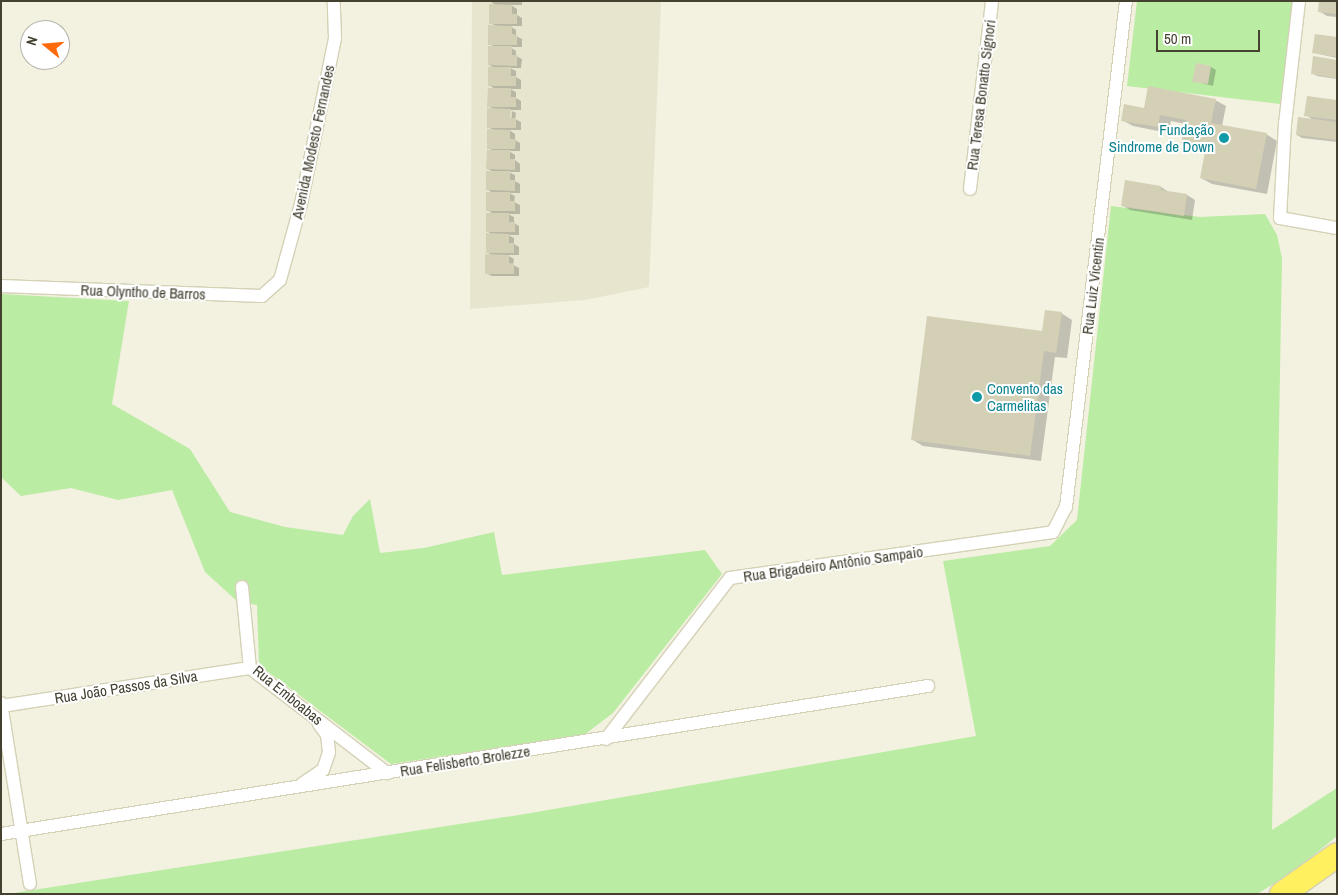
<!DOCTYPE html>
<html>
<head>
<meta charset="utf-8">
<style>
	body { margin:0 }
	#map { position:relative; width:1338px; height:895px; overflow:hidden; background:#f3f1e0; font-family:"Archivo Narrow",sans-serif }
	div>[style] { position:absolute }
	.residential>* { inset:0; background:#e7e5ce }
	.green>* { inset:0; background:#baeca4 }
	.shadow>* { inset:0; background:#0003 }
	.building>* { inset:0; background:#d4d0b5 }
	.roads { filter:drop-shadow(1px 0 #d4d1b6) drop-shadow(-1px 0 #d4d1b6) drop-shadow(0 1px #d4d1b6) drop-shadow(0 -1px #d4d1b6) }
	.minor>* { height:12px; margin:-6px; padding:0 6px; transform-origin:6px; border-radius:6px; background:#fff }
	.motorway>* { height:24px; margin:-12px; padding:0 12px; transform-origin:12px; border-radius:12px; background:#fff05f }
	.dots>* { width:14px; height:14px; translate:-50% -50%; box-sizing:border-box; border:2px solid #fff; border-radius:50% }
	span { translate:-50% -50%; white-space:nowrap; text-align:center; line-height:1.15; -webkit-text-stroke:4px #fff; paint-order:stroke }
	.street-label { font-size:15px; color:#444131 }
	.culture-label { font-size:15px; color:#0d838f }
	.right { translate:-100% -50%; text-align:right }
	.left { translate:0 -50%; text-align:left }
	.frame { position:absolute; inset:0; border:2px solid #444131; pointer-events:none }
	.north { position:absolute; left:20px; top:20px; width:50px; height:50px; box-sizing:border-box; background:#fff; border:1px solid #b4b3ad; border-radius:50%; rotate:287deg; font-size:14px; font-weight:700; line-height:20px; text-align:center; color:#444131 }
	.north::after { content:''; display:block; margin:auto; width:18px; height:22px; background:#ff6a0b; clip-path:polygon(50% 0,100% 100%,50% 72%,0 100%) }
	.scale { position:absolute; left:1156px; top:30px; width:104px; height:22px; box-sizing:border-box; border:2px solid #444131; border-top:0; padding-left:6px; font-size:15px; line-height:18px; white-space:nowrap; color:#444131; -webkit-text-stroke:4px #fff; paint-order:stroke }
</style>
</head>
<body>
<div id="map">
	<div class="residential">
		<i style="clip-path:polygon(472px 1px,661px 1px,649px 287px,585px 300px,470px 309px)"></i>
	</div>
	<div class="green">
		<i style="clip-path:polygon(1137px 1px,1293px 1px,1280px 104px,1127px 86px)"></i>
		<i style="clip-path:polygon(1111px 206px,1200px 217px,1265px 214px,1277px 235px,1282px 258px,1272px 830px,1337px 788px,1337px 836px,1297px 869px,1257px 894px,7px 894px,525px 814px,976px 736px,943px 561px,1050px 546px,1077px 520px)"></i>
		<i style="clip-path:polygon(1px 294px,129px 301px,112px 404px,190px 449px,230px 512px,285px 527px,343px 535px,353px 516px,370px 499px,380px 553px,424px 548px,494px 532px,502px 575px,705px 550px,722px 574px,613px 713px,584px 735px,391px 764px,259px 665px,257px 605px,238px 602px,205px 572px,172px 490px,118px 500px,71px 488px,21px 496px,1px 477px)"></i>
	</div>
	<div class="shadow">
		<i style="clip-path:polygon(evenodd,490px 1px,522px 1px,522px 5px,511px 5px,517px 9px,517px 15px,522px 18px,522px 26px,510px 26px,516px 30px,516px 36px,522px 39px,522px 47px,510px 47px,516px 51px,516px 56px,522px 59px,521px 68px,510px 68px,516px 71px,516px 77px,521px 80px,521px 89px,510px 89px,516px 92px,516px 98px,521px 101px,521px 110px,510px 110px,516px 113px,515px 119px,521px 122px,521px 130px,509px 130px,515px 134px,515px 140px,520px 143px,520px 151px,509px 151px,515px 155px,515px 160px,520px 164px,520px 172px,508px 172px,515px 175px,515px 181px,520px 184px,520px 193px,509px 193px,515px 196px,514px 202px,520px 205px,520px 214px,508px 214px,514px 217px,514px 223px,519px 226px,519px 235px,508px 235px,514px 238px,514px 244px,519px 247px,519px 255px,507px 255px,514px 259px,513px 265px,519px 268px,519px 276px,492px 276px,486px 273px,493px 256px,487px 252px,493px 235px,487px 231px,494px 214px,487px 210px,493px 193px,488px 190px,494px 172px,488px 169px,494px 151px,488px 148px,495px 131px,488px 127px,494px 110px,489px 106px,495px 89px,489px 85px,495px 68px,489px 65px,496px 47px,489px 44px,496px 26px,490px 23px,496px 6px,490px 1px,510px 111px,512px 111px,511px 124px,509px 124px,510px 111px)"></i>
		<i style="clip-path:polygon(1337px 1px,1337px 17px,1327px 16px,1319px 11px)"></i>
		<i style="clip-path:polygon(1337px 38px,1337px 58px,1314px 53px)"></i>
		<i style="clip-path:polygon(1337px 61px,1337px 79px,1317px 76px,1312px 73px)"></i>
		<i style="clip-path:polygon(1211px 67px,1216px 70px,1213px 86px,1194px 81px)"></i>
		<i style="clip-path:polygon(1215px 100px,1226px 106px,1222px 126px,1266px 134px,1277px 141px,1267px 194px,1212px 184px,1201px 178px,1206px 151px,1194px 148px,1183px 142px,1186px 124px,1171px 121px,1168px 133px,1133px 126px,1122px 120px,1145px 109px)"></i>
		<i style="clip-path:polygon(1337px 101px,1337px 142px,1302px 138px,1297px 135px,1315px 121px,1306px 115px)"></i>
		<i style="clip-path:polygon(1161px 187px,1169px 192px,1187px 195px,1195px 200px,1192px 220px,1130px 210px,1122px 205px)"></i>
		<i style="clip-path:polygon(1061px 313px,1072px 320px,1067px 358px,1055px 357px,1041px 461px,923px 446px,913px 440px,1043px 332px)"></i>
	</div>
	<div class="building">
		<i style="clip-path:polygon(1319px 1px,1337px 1px,1337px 14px,1318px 12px)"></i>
		<i style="clip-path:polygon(489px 4px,512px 5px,512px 14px,517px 14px,517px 24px,489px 24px)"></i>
		<i style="clip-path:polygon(488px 25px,512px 26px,512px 34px,517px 35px,517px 45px,488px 45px)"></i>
		<i style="clip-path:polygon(1315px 34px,1337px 37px,1337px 57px,1312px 53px)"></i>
		<i style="clip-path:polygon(488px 46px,512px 46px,512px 55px,517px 55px,517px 66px,488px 65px)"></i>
		<i style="clip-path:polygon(1313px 56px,1337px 60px,1336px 78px,1311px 74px)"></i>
		<i style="clip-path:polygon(1196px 63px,1211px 66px,1208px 84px,1192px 82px)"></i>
		<i style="clip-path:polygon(488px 67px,511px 67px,511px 76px,516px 76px,516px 86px,488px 86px)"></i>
		<i style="clip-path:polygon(1148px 86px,1216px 99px,1211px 123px,1267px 133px,1256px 189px,1200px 178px,1206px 147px,1181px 143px,1186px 120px,1160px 115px,1158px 127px,1121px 121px,1124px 104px,1144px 108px)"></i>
		<i style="clip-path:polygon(488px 88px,511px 88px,511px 97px,516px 97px,516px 107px,487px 107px)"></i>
		<i style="clip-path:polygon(1307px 96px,1337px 100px,1337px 120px,1304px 116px)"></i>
		<i style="clip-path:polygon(487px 108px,511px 109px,510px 118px,516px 118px,516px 128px,487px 128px)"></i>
		<i style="clip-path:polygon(1298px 117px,1337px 122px,1337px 140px,1296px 135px)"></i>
		<i style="clip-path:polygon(487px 129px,510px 130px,510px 139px,516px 139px,515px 149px,487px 149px)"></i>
		<i style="clip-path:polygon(487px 150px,510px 150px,510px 159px,515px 159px,515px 170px,486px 169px)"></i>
		<i style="clip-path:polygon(486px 171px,510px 171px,510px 180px,515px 180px,515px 191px,486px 190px)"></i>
		<i style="clip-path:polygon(1125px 180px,1161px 186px,1161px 190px,1187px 194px,1184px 216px,1121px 206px)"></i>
		<i style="clip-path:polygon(486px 192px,510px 192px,510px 201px,515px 201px,515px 211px,486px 211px)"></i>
		<i style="clip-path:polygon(486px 213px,509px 213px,509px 222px,515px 222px,515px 232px,486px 232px)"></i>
		<i style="clip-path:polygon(486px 233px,509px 234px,509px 243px,514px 243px,514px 253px,486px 253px)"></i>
		<i style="clip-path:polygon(485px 254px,509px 255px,509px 263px,514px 264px,514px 274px,485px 274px)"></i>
		<i style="clip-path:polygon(1045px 310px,1062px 312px,1056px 353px,1044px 351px,1030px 456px,911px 440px,927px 316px,1042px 331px)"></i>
	</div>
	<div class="roads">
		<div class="minor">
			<i style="left:1299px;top:1px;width:123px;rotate:96.5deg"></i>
			<i style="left:1285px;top:123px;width:95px;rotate:93deg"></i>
			<i style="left:1280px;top:218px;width:58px;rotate:10deg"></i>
			<i style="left:970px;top:189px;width:189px;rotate:-83.3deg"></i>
			<i style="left:1px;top:286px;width:261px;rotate:2.2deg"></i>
			<i style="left:262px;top:296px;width:24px;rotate:-42deg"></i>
			<i style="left:280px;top:280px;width:79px;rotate:-74.6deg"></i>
			<i style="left:301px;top:204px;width:169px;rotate:-78.4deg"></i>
			<i style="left:335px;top:38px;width:37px;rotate:-92deg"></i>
			<i style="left:242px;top:587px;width:81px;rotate:84.4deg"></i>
			<i style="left:250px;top:668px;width:173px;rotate:37.5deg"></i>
			<i style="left:1px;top:703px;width:183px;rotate:80.9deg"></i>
			<i style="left:1px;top:706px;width:252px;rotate:-8.7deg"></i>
			<i style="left:606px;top:739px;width:203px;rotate:-52.4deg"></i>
			<i style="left:730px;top:578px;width:326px;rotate:-8.1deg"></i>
			<i style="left:1053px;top:532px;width:28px;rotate:-63deg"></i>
			<i style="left:1066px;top:507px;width:510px;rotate:-83.24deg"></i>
			<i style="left:302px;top:784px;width:25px;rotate:-34deg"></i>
			<i style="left:323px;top:770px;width:18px;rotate:-71deg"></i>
			<i style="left:329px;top:753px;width:18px;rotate:-96deg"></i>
			<i style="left:327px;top:735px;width:14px;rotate:-126deg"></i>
			<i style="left:1px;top:834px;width:939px;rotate:-9.07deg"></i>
		</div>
		<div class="motorway">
			<i style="left:1282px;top:894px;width:67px;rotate:-35.3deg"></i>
		</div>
	</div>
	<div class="dots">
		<i style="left:1224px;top:138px;background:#0f9aa8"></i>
		<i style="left:977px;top:397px;background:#0f9aa8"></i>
	</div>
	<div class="street-label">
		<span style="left:981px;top:95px;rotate:-83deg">Rua Teresa Bonatto Signori</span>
		<span style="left:313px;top:142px;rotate:-78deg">Avenida Modesto Fernandes</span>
		<span style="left:1093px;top:286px;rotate:-83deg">Rua Luiz Vicentin</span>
		<span style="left:143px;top:292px;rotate:2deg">Rua Olyntho de Barros</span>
		<span style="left:833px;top:564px;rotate:-8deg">Rua Brigadeiro Antônio Sampaio</span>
		<span style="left:126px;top:687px;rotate:-9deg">Rua João Passos da Silva</span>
		<span style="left:288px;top:695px;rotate:39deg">Rua Emboabas</span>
		<span style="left:465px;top:761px;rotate:-9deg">Rua Felisberto Brolezze</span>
	</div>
	<div class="culture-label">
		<span class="right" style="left:1214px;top:138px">Fundação<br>Sindrome de Down</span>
		<span class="left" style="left:987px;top:397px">Convento das<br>Carmelitas</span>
	</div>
	<div class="frame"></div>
	<div class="north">N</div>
	<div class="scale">50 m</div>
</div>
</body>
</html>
